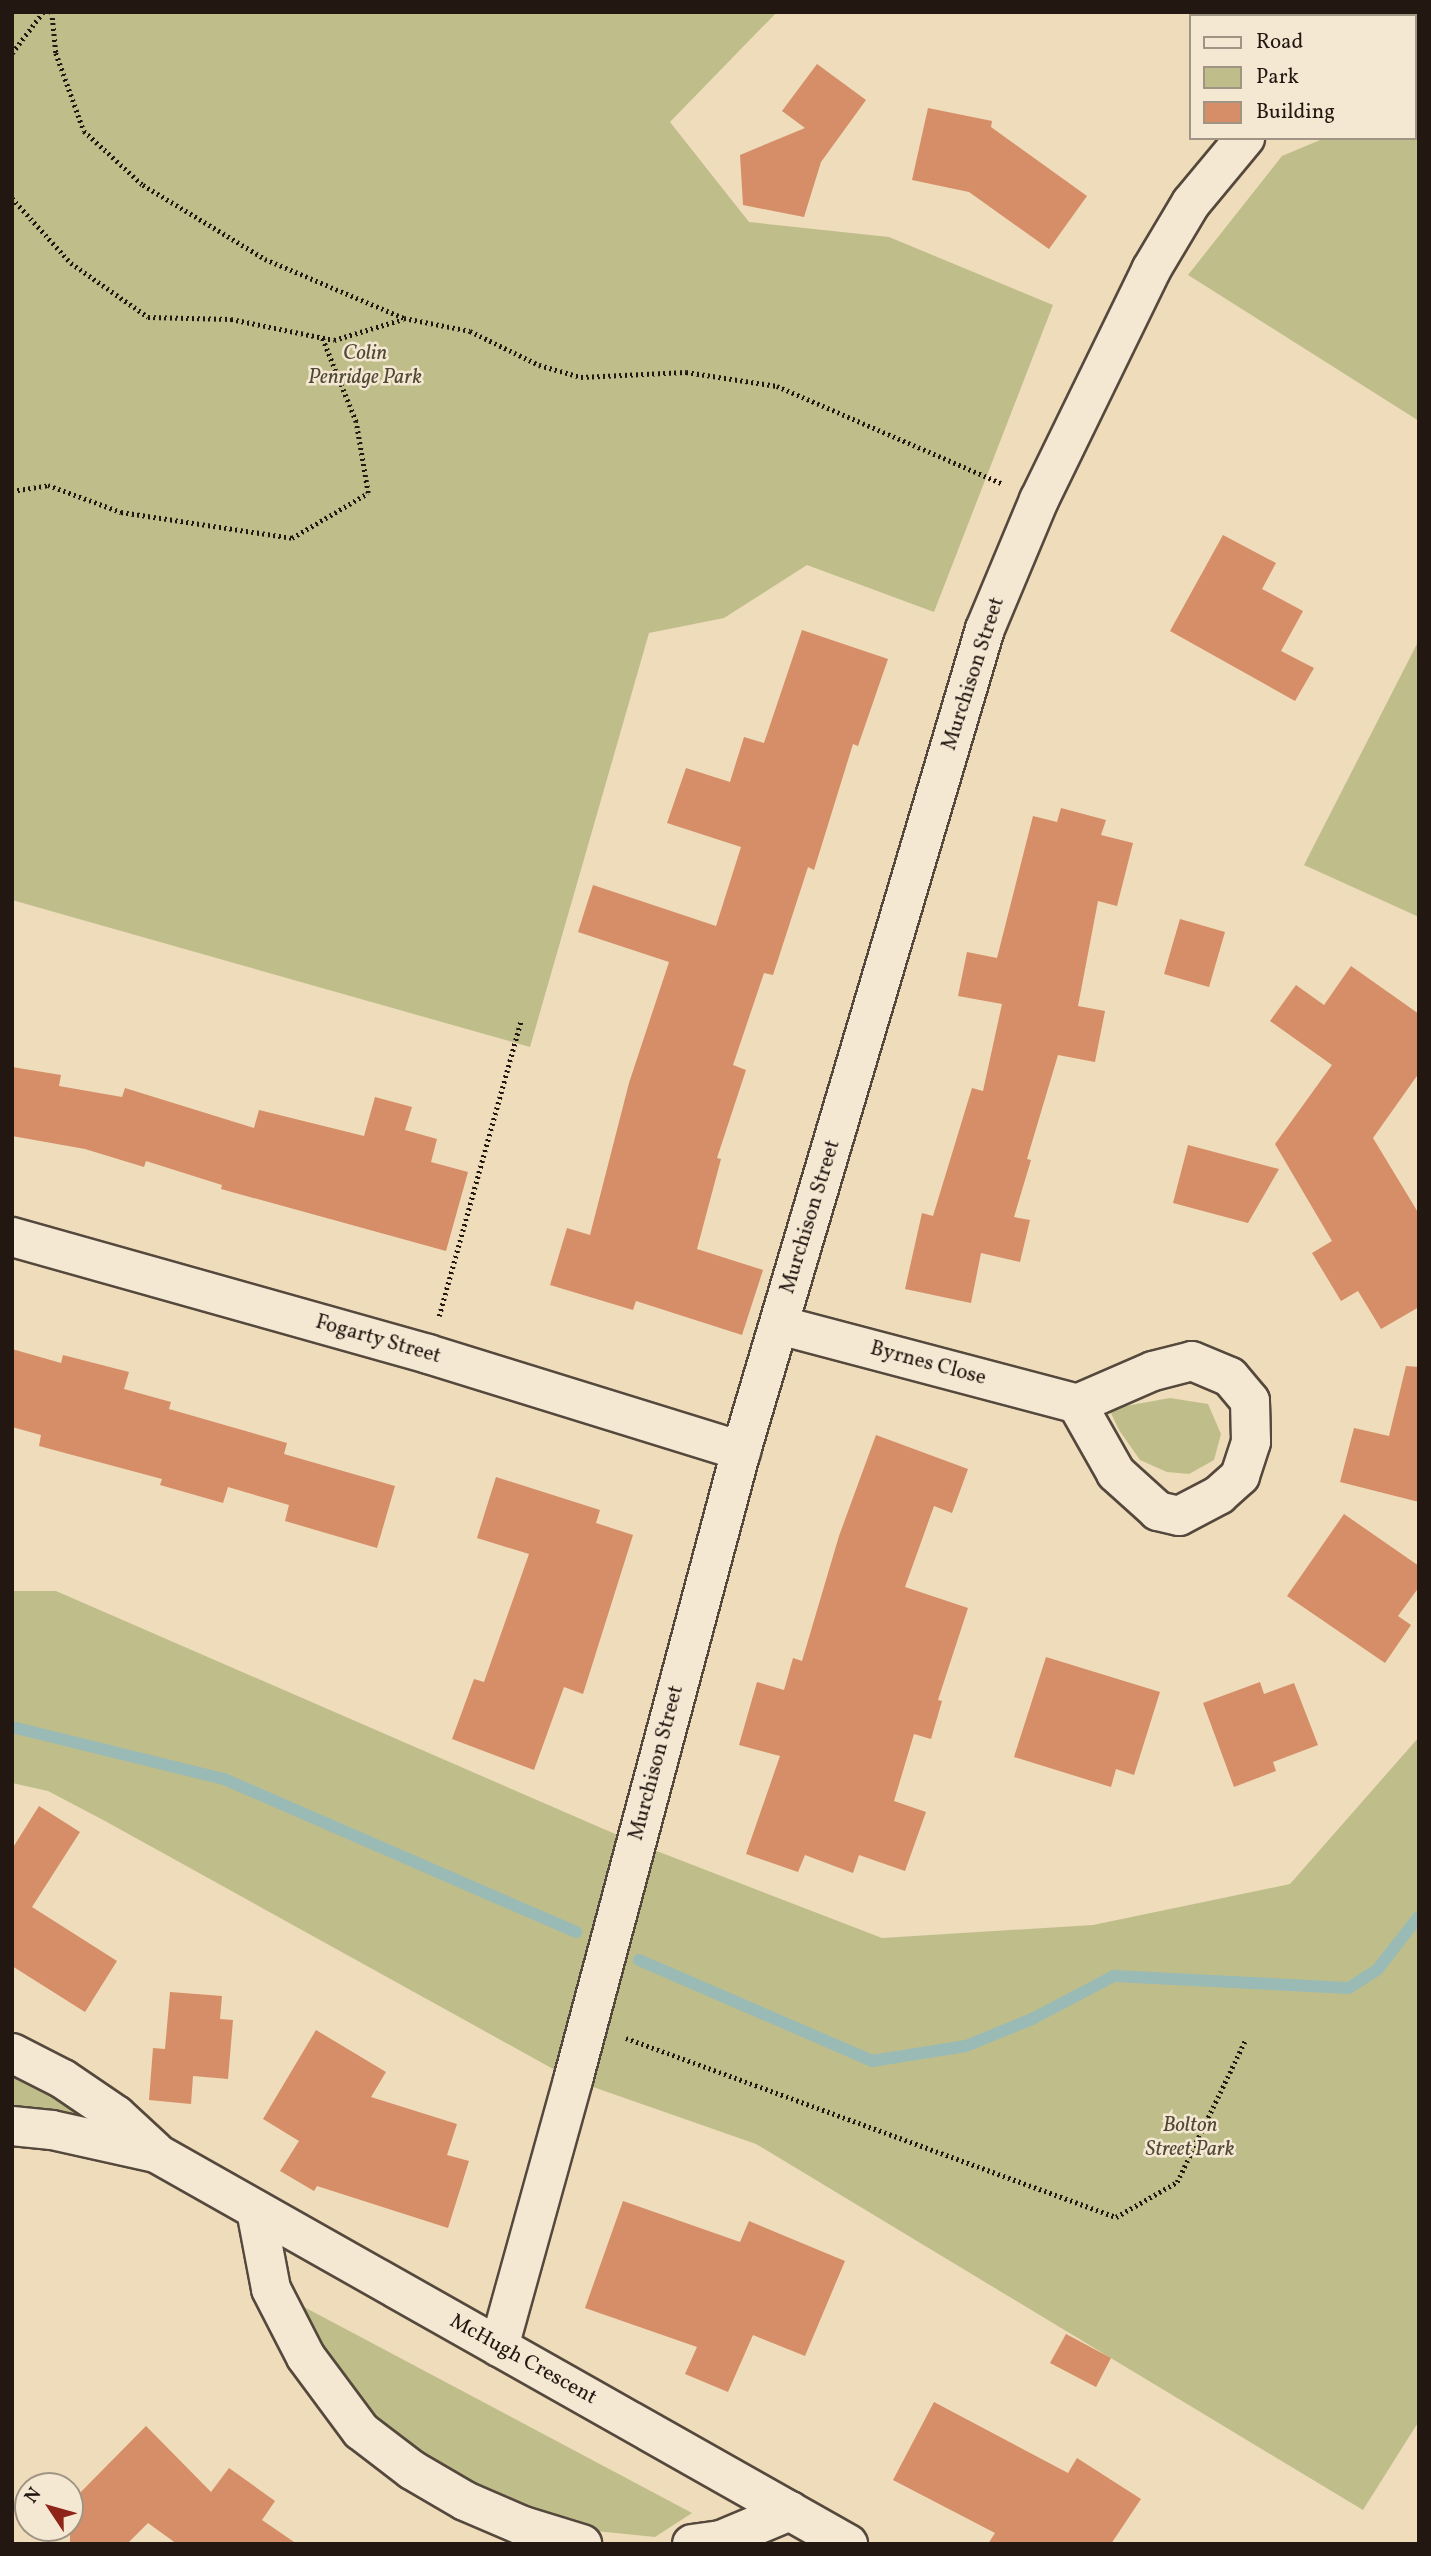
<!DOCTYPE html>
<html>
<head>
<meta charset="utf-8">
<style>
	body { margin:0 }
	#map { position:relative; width:1431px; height:2556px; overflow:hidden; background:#eedcbb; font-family:Vollkorn,serif }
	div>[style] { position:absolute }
	.green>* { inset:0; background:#bfbe8b }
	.stream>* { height:12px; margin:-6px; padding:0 6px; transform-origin:6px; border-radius:6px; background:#9abab5 }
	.building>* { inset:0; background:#d58e68 }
	.path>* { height:4.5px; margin-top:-2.25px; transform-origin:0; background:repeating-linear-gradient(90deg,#221711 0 2px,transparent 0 5.5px) }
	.roads { filter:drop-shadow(2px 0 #55483c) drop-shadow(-2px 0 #55483c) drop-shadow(0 2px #55483c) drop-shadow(0 -2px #55483c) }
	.minor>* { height:38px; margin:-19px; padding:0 19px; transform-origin:19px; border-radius:19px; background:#f4e8d3 }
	span { translate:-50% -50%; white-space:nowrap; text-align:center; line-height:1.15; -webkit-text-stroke:5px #f4e8d3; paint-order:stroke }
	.park-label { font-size:21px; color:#514936; font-style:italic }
	.street-label { font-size:21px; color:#221711 }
	.frame { position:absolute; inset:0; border:14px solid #221711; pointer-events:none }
	.legend { position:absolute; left:1189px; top:14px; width:228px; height:126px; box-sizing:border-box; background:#f4e8d3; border:2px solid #a09485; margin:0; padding:9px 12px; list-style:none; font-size:21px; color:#221711 }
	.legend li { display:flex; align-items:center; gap:14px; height:35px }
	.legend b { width:35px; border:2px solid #a09485 }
	.north { position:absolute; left:14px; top:2472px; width:70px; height:70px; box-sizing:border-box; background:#f4e8d3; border:2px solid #a09485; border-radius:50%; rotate:306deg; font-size:19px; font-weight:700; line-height:28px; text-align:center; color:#221711 }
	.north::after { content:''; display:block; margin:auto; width:24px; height:32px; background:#8f2418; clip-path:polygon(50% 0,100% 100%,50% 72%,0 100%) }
</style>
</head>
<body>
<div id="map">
	<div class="green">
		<i style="clip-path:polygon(12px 12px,777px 12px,670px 122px,749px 222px,889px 237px,1053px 305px,934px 612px,807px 565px,724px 618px,649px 633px,530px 1047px,12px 900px)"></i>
		<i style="clip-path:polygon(1415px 98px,1419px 101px,1419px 421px,1188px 275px,1282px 156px,1325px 138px,1415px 138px)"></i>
		<i style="clip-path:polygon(1419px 640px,1419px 917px,1304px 865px)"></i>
		<i style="clip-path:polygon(1170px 1398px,1208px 1404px,1221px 1434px,1214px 1460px,1189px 1474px,1167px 1472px,1140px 1460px,1119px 1430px,1109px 1409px)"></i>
		<i style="clip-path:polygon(12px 1591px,56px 1591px,636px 1843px,882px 1938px,1093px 1925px,1290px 1884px,1419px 1737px,1419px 2421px,1363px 2510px,756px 2144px,573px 2080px,105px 1821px,48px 1791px,12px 1783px)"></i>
		<i style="clip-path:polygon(12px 2071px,61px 2093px,108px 2132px,85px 2129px,38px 2107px,12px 2107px)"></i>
		<i style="clip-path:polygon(289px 2299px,692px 2513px,655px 2537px,556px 2527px,480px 2501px,364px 2412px)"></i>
	</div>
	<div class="stream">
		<i style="left:12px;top:1727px;width:218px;rotate:13.8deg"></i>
		<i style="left:224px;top:1779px;width:384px;rotate:23.5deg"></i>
		<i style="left:639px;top:1960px;width:254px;rotate:23.4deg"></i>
		<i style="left:872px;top:2061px;width:95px;rotate:-9.1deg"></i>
		<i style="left:966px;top:2046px;width:71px;rotate:-22.2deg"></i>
		<i style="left:1032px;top:2019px;width:93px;rotate:-27.7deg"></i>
		<i style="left:1114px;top:1976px;width:235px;rotate:2.9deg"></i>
		<i style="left:1349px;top:1988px;width:33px;rotate:-33deg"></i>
		<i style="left:1377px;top:1970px;width:68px;rotate:-52.1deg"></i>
	</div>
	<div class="building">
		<i style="clip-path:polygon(817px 64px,866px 100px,821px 162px,804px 217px,743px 205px,740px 155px,805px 128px,782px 111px)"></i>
		<i style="clip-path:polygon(928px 108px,992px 121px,991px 127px,1087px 196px,1049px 249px,969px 192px,912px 180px)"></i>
		<i style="clip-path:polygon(1223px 535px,1276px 563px,1262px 589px,1303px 611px,1281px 651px,1314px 668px,1295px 701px,1170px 631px)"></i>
		<i style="clip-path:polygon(802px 630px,888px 659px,858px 746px,853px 744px,814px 870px,808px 867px,773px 975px,764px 973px,733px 1065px,746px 1070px,717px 1158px,721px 1159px,697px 1249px,763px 1270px,742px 1335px,636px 1301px,633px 1310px,550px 1285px,567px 1228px,590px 1235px,629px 1083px,669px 962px,578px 932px,593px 885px,716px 926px,741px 847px,667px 823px,686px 768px,730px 782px,744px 737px,764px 743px)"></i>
		<i style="clip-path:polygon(1061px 808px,1106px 820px,1101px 835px,1133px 843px,1117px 906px,1098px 901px,1078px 1006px,1105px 1011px,1095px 1062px,1058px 1055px,1027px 1159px,1031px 1160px,1014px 1217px,1030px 1220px,1020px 1262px,981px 1253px,971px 1303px,905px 1289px,922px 1213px,933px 1216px,972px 1088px,983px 1091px,1002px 1004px,958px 996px,967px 952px,997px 958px,1033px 816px,1057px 822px)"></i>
		<i style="clip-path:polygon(1180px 919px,1225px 932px,1209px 987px,1164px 974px)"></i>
		<i style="clip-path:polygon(1351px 966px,1419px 1014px,1419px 1073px,1373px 1138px,1419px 1214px,1419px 1307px,1381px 1329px,1358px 1291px,1341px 1301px,1312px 1253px,1332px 1241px,1275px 1144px,1332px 1065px,1270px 1021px,1296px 985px,1324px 1005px)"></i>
		<i style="clip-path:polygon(12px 1067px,61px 1075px,59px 1086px,122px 1097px,125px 1088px,254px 1128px,259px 1110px,364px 1136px,375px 1097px,412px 1107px,405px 1130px,437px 1139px,431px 1162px,468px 1172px,446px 1251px,221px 1189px,222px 1185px,146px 1161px,144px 1167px,85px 1149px,12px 1136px)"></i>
		<i style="clip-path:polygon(1188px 1145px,1279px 1169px,1248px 1223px,1173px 1203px)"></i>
		<i style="clip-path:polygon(12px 1349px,61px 1363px,63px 1355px,129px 1372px,124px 1389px,171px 1402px,169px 1409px,287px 1443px,284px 1454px,395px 1486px,377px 1548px,285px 1521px,289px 1505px,228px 1487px,223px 1503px,160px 1485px,162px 1479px,39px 1446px,41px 1435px,12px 1427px)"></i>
		<i style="clip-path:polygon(1406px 1366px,1419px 1367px,1419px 1502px,1340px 1482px,1354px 1428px,1389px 1436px)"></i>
		<i style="clip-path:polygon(876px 1435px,968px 1469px,952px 1513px,934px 1506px,905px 1587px,968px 1608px,938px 1700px,942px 1701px,931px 1739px,914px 1734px,894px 1801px,926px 1812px,905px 1871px,859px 1855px,853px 1873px,805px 1855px,798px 1872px,746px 1854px,780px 1756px,739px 1745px,757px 1682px,784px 1690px,793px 1658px,802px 1661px,839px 1536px)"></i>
		<i style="clip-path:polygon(496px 1477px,600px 1510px,596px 1523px,633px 1535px,583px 1694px,564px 1687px,534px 1770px,452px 1739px,474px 1679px,484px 1682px,529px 1554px,477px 1538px)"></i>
		<i style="clip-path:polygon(1344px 1514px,1419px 1566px,1419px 1587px,1398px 1616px,1411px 1625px,1385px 1663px,1287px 1596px)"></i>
		<i style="clip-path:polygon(1046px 1657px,1160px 1692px,1134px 1775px,1116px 1769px,1111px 1787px,1014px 1757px)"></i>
		<i style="clip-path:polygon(1260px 1682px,1264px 1694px,1294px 1683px,1318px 1745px,1273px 1762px,1276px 1771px,1234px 1787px,1203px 1703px)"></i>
		<i style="clip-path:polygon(39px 1806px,80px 1832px,32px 1907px,117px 1961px,85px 2012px,12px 1966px,12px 1849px)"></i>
		<i style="clip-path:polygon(170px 1992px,222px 1996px,220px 2019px,233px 2020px,228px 2079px,193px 2076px,191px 2104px,149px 2100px,153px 2048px,165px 2049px)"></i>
		<i style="clip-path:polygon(316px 2030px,386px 2072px,371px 2097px,457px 2124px,447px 2155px,469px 2161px,448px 2228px,317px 2186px,314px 2191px,280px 2171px,299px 2141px,263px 2119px)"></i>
		<i style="clip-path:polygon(623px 2201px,740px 2242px,749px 2221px,845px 2261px,805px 2356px,753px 2335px,728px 2392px,685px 2374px,697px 2347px,585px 2308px)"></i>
		<i style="clip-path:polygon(1066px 2334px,1111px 2358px,1096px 2387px,1050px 2363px)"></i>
		<i style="clip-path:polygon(934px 2402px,1068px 2473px,1077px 2458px,1141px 2499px,1111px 2544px,988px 2544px,995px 2533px,893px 2480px)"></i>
		<i style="clip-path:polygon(146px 2426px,211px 2492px,229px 2468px,275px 2501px,262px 2520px,297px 2544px,177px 2544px,148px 2523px,127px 2544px,70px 2544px,70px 2503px)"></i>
	</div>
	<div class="path">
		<i style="left:52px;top:12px;width:41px;rotate:84.4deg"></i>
		<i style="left:56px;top:53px;width:83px;rotate:70.3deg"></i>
		<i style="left:84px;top:131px;width:80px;rotate:42.5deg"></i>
		<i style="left:143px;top:185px;width:143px;rotate:31.2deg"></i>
		<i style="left:265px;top:259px;width:151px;rotate:23deg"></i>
		<i style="left:404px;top:318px;width:67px;rotate:11.1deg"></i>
		<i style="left:470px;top:331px;width:77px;rotate:26.2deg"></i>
		<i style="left:539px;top:365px;width:44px;rotate:15.9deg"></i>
		<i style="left:581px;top:377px;width:105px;rotate:-2.7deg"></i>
		<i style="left:686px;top:372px;width:92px;rotate:8.7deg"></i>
		<i style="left:777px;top:386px;width:246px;rotate:23.4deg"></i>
		<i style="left:12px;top:53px;width:51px;rotate:-52.9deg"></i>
		<i style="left:12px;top:198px;width:88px;rotate:47.8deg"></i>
		<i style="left:71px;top:263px;width:94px;rotate:35deg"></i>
		<i style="left:148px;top:317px;width:83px;rotate:1.4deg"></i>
		<i style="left:231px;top:319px;width:105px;rotate:11.5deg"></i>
		<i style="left:334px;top:340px;width:72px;rotate:-16.9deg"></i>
		<i style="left:12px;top:491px;width:36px;rotate:-9deg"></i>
		<i style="left:48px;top:485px;width:78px;rotate:20.3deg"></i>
		<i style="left:121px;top:512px;width:173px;rotate:8.6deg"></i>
		<i style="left:292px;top:538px;width:88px;rotate:-30.6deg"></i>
		<i style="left:368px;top:493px;width:72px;rotate:-99.6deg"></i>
		<i style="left:356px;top:422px;width:91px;rotate:-112deg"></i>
		<i style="left:439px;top:1316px;width:307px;rotate:-74.5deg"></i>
		<i style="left:626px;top:2038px;width:522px;rotate:20.07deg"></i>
		<i style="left:1116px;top:2217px;width:70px;rotate:-29.8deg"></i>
		<i style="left:1177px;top:2182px;width:157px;rotate:-64.3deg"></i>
	</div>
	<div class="roads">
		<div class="minor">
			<i style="left:1352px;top:16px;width:5px;rotate:-53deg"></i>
			<i style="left:12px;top:1237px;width:432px;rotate:15.7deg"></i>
			<i style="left:428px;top:1354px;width:328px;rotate:17.2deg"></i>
			<i style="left:779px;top:1325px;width:308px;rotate:14.8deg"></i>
			<i style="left:1077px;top:1404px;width:83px;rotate:-23.5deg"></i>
			<i style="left:1153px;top:1371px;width:40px;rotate:-14.4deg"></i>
			<i style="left:1192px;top:1361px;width:41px;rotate:22.8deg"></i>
			<i style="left:1230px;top:1377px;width:31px;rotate:50deg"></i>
			<i style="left:1250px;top:1401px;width:41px;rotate:88.6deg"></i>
			<i style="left:1251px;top:1442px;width:36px;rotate:108deg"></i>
			<i style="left:1240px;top:1476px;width:28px;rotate:138deg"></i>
			<i style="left:1219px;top:1495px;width:45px;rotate:152.3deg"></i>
			<i style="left:1179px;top:1516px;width:22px;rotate:-167deg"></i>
			<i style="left:1158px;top:1511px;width:57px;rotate:-137.9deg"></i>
			<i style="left:1116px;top:1473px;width:79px;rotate:-119.5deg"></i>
			<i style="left:12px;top:2053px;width:57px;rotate:27deg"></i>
			<i style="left:63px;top:2079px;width:64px;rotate:34.2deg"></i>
			<i style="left:116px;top:2115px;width:53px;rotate:42.7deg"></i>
			<i style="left:12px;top:2126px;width:40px;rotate:5.7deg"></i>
			<i style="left:52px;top:2130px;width:107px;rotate:12.5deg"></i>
			<i style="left:156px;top:2153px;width:795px;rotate:29.47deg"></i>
			<i style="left:256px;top:2210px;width:80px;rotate:79.2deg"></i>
			<i style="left:271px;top:2289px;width:76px;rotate:62.8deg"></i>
			<i style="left:306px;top:2357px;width:92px;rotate:53.4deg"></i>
			<i style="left:361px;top:2431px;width:64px;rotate:37.4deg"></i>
			<i style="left:412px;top:2470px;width:61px;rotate:30.3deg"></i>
			<i style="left:465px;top:2501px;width:63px;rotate:23.3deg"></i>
			<i style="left:523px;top:2526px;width:62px;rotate:17deg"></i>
			<i style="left:499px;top:2347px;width:277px;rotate:-74.5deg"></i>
			<i style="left:573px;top:2080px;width:651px;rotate:-75.05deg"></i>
			<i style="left:741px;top:1451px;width:857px;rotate:-73.47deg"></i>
			<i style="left:985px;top:629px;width:140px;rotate:-67.3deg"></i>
			<i style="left:1039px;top:500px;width:256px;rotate:-64deg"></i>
			<i style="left:1151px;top:270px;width:78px;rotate:-59.2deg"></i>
			<i style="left:1191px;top:203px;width:85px;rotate:-50.3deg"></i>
			<i style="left:692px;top:2544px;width:29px;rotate:-8deg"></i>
			<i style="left:721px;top:2540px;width:75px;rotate:-22.8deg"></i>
		</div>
	</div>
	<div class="park-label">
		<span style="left:365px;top:366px">Colin<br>Penridge Park</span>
		<span style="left:1190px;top:2138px">Bolton<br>Street Park</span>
	</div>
	<div class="street-label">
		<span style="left:974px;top:674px;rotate:-72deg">Murchison Street</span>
		<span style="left:811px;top:1217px;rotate:-73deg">Murchison Street</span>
		<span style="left:378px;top:1340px;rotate:16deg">Fogarty Street</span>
		<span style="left:928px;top:1364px;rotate:15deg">Byrnes Close</span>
		<span style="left:657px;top:1763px;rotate:-75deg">Murchison Street</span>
		<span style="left:523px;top:2360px;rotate:29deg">McHugh Crescent</span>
	</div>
	<div class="frame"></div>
	<ul class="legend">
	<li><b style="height:9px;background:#f4e8d3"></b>Road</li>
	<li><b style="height:19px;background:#bfbe8b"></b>Park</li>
	<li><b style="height:19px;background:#d58e68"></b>Building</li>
	</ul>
	<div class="north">N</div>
</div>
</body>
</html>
